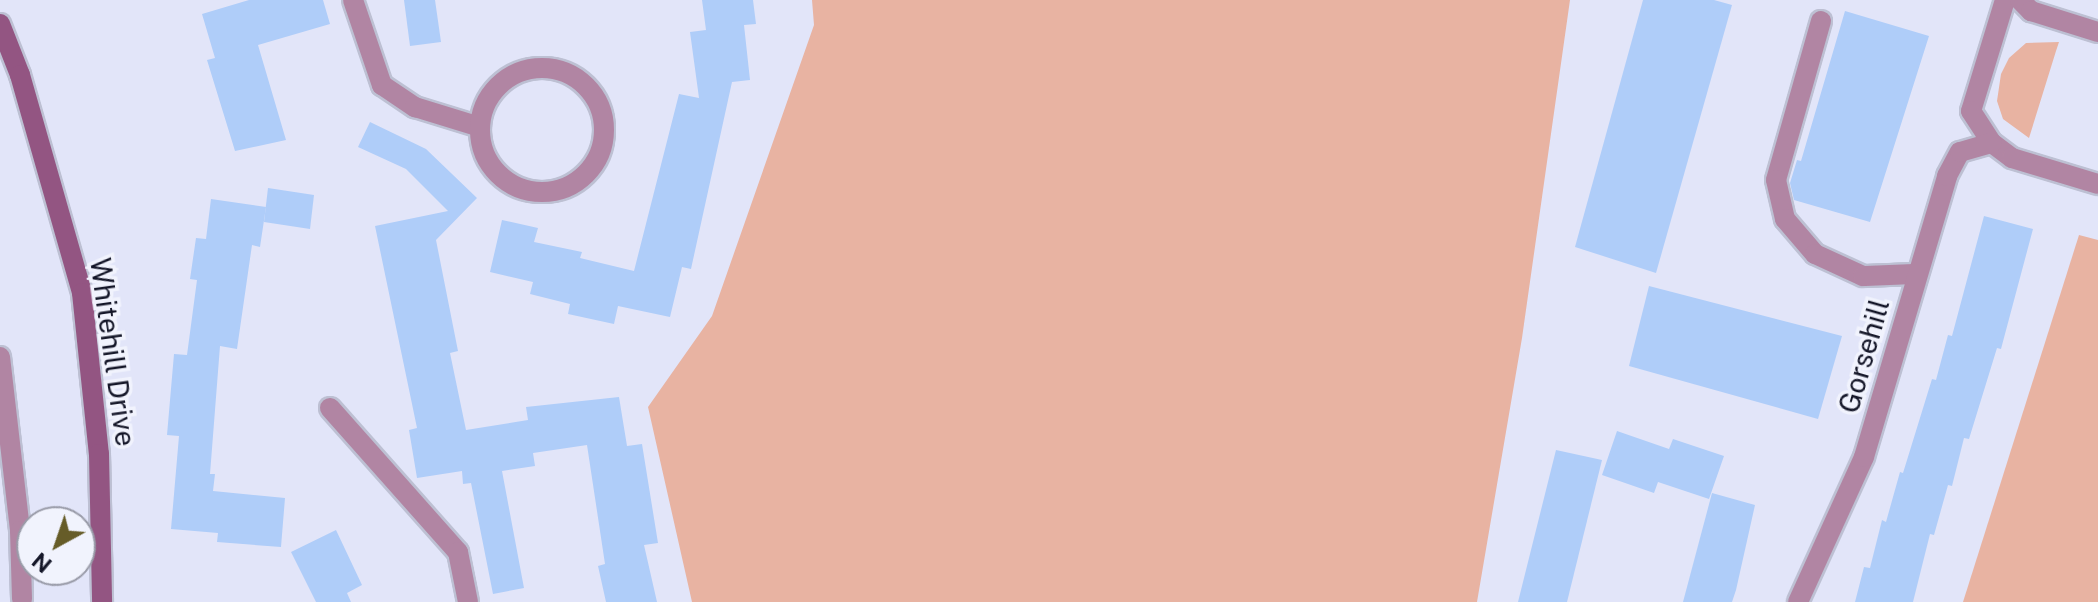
<!DOCTYPE html>
<html>
<head>
<meta charset="utf-8">
<style>
	body { margin:0 }
	#map { position:relative; width:2098px; height:602px; overflow:hidden; background:#e2e5f9; font-family:"Public Sans",sans-serif }
	div>[style] { position:absolute }
	.green>* { inset:0; background:#e8b3a2 }
	.building>* { inset:0; background:#afcdf9 }
	.roads { filter:drop-shadow(2px 0 #bdc0d3) drop-shadow(-2px 0 #bdc0d3) drop-shadow(0 2px #bdc0d3) drop-shadow(0 -2px #bdc0d3) }
	.street>* { height:20px; margin:-10px; padding:0 10px; transform-origin:10px; border-radius:10px; background:#b185a3 }
	.street>.ring { margin:-10px; padding:0; box-sizing:content-box; background:none; border:20px solid #b185a3; border-radius:50% }
	.secondary>* { height:20px; margin:-10px; padding:0 10px; transform-origin:10px; border-radius:10px; background:#935582 }
	span { translate:-50% -50%; white-space:nowrap; text-align:center; line-height:1.15; -webkit-text-stroke:7px #f1f3fd; paint-order:stroke }
	.street-label { font-size:28px; color:#141628 }
	.north { position:absolute; left:16px; top:506px; width:80px; height:80px; box-sizing:border-box; background:#f1f3fd; border:2px solid #999ba8; border-radius:50%; rotate:220deg; font-size:22px; font-weight:700; line-height:32px; text-align:center; color:#141628 }
	.north::after { content:''; display:block; margin:auto; width:28px; height:36px; background:#665c28; clip-path:polygon(50% 0,100% 100%,50% 72%,0 100%) }
</style>
</head>
<body>
<div id="map">
	<div class="green">
		<i style="clip-path:polygon(812px 0,1570px 0,1522px 338px,1477px 602px,692px 602px,648px 407px,712px 316px,814px 25px)"></i>
		<i style="clip-path:polygon(2059px 42px,2056px 51px,2029px 138px,2003px 119px,1997px 101px,2001px 74px,2009px 58px,2026px 43px)"></i>
		<i style="clip-path:polygon(2079px 235px,2098px 240px,2098px 602px,1963px 602px)"></i>
	</div>
	<div class="building">
		<i style="clip-path:polygon(249px 0,323px 0,330px 24px,258px 45px,286px 140px,235px 151px,207px 60px,215px 58px,202px 14px)"></i>
		<i style="clip-path:polygon(404px 0,435px 0,441px 42px,410px 46px)"></i>
		<i style="clip-path:polygon(702px 0,753px 0,756px 24px,744px 25px,750px 80px,732px 82px,691px 269px,682px 267px,670px 317px,618px 306px,614px 324px,568px 314px,570px 304px,530px 294px,533px 282px,490px 272px,502px 220px,538px 228px,534px 242px,582px 252px,580px 258px,634px 271px,679px 94px,699px 98px,690px 32px,706px 30px)"></i>
		<i style="clip-path:polygon(1643px 0,1714px 0,1732px 5px,1656px 273px,1575px 247px)"></i>
		<i style="clip-path:polygon(1845px 11px,1929px 36px,1870px 222px,1794px 200px,1790px 183px,1797px 160px,1801px 161px)"></i>
		<i style="clip-path:polygon(370px 122px,426px 149px,477px 198px,436px 240px,458px 351px,450px 353px,466px 430px,528px 420px,526px 407px,619px 397px,627px 446px,642px 444px,658px 543px,644px 545px,657px 602px,606px 602px,598px 566px,605px 564px,587px 445px,533px 453px,535px 466px,502px 471px,524px 588px,493px 594px,471px 483px,463px 484px,462px 471px,417px 478px,409px 430px,417px 428px,375px 226px,448px 211px,406px 169px,358px 147px)"></i>
		<i style="clip-path:polygon(268px 188px,314px 195px,310px 229px,264px 222px)"></i>
		<i style="clip-path:polygon(211px 199px,266px 207px,260px 247px,252px 245px,237px 349px,220px 346px,210px 474px,215px 474px,213px 491px,285px 498px,281px 547px,217px 542px,218px 533px,171px 529px,179px 436px,167px 435px,174px 354px,187px 355px,197px 280px,190px 279px,196px 238px,206px 239px)"></i>
		<i style="clip-path:polygon(1984px 216px,2033px 229px,2001px 349px,1997px 348px,1969px 439px,1964px 438px,1952px 486px,1948px 485px,1934px 535px,1930px 534px,1913px 602px,1855px 602px,1864px 567px,1870px 568px,1882px 520px,1886px 522px,1900px 472px,1903px 473px,1932px 379px,1936px 380px,1948px 335px,1952px 336px)"></i>
		<i style="clip-path:polygon(1649px 286px,1842px 336px,1818px 419px,1629px 366px)"></i>
		<i style="clip-path:polygon(1617px 431px,1669px 449px,1673px 439px,1724px 456px,1709px 499px,1658px 482px,1654px 493px,1602px 475px)"></i>
		<i style="clip-path:polygon(1556px 450px,1602px 460px,1585px 529px,1567px 602px,1518px 602px)"></i>
		<i style="clip-path:polygon(1712px 493px,1755px 505px,1736px 590px,1732px 602px,1683px 602px)"></i>
		<i style="clip-path:polygon(336px 530px,362px 585px,347px 593px,351px 602px,316px 602px,291px 552px)"></i>
	</div>
	<div class="roads">
		<div class="street">
			<i style="left:353px;top:0;width:90px;rotate:71.2deg"></i>
			<i style="left:382px;top:85px;width:40px;rotate:34deg"></i>
			<i style="left:415px;top:107px;width:68px;rotate:17.1deg"></i>
			<i style="left:2005px;top:0;width:116px;rotate:107deg"></i>
			<i style="left:1971px;top:111px;width:38px;rotate:57deg"></i>
			<i style="left:1992px;top:143px;width:25px;rotate:37deg"></i>
			<i style="left:2012px;top:158px;width:90px;rotate:16.8deg"></i>
			<i style="left:2020px;top:0;width:16px;rotate:45deg"></i>
			<i style="left:2031px;top:11px;width:70px;rotate:17.4deg"></i>
			<i style="left:1821px;top:21px;width:165px;rotate:105.8deg"></i>
			<i style="left:1776px;top:180px;width:40px;rotate:77deg"></i>
			<i style="left:1785px;top:219px;width:46px;rotate:49.4deg"></i>
			<i style="left:1815px;top:254px;width:53px;rotate:24.6deg"></i>
			<i style="left:1863px;top:276px;width:53px;rotate:-2.2deg"></i>
			<i class="ring" style="left:480px;top:68px;width:104px;height:104px"></i>
			<i style="left:0;top:357px;width:175px;rotate:83.4deg"></i>
			<i style="left:20px;top:531px;width:68px;rotate:88.3deg"></i>
			<i style="left:330px;top:408px;width:193px;rotate:48.4deg"></i>
			<i style="left:458px;top:552px;width:51px;rotate:78.7deg"></i>
			<i style="left:1798px;top:602px;width:159px;rotate:-65.5deg"></i>
			<i style="left:1864px;top:457px;width:293px;rotate:-73.5deg"></i>
			<i style="left:1947px;top:176px;width:27px;rotate:-62deg"></i>
			<i style="left:1960px;top:152px;width:33px;rotate:-16deg"></i>
		</div>
		<div class="secondary">
			<i style="left:0;top:24px;width:55px;rotate:68.6deg"></i>
			<i style="left:20px;top:75px;width:227px;rotate:74.1deg"></i>
			<i style="left:82px;top:293px;width:162px;rotate:84deg"></i>
			<i style="left:99px;top:454px;width:148px;rotate:88.8deg"></i>
		</div>
	</div>
	<div class="street-label">
		<span style="left:113px;top:352px;rotate:82deg">Whitehill Drive</span>
		<span style="left:1864px;top:356px;rotate:-74deg">Gorsehill</span>
	</div>
	<div class="north">N</div>
</div>
</body>
</html>
